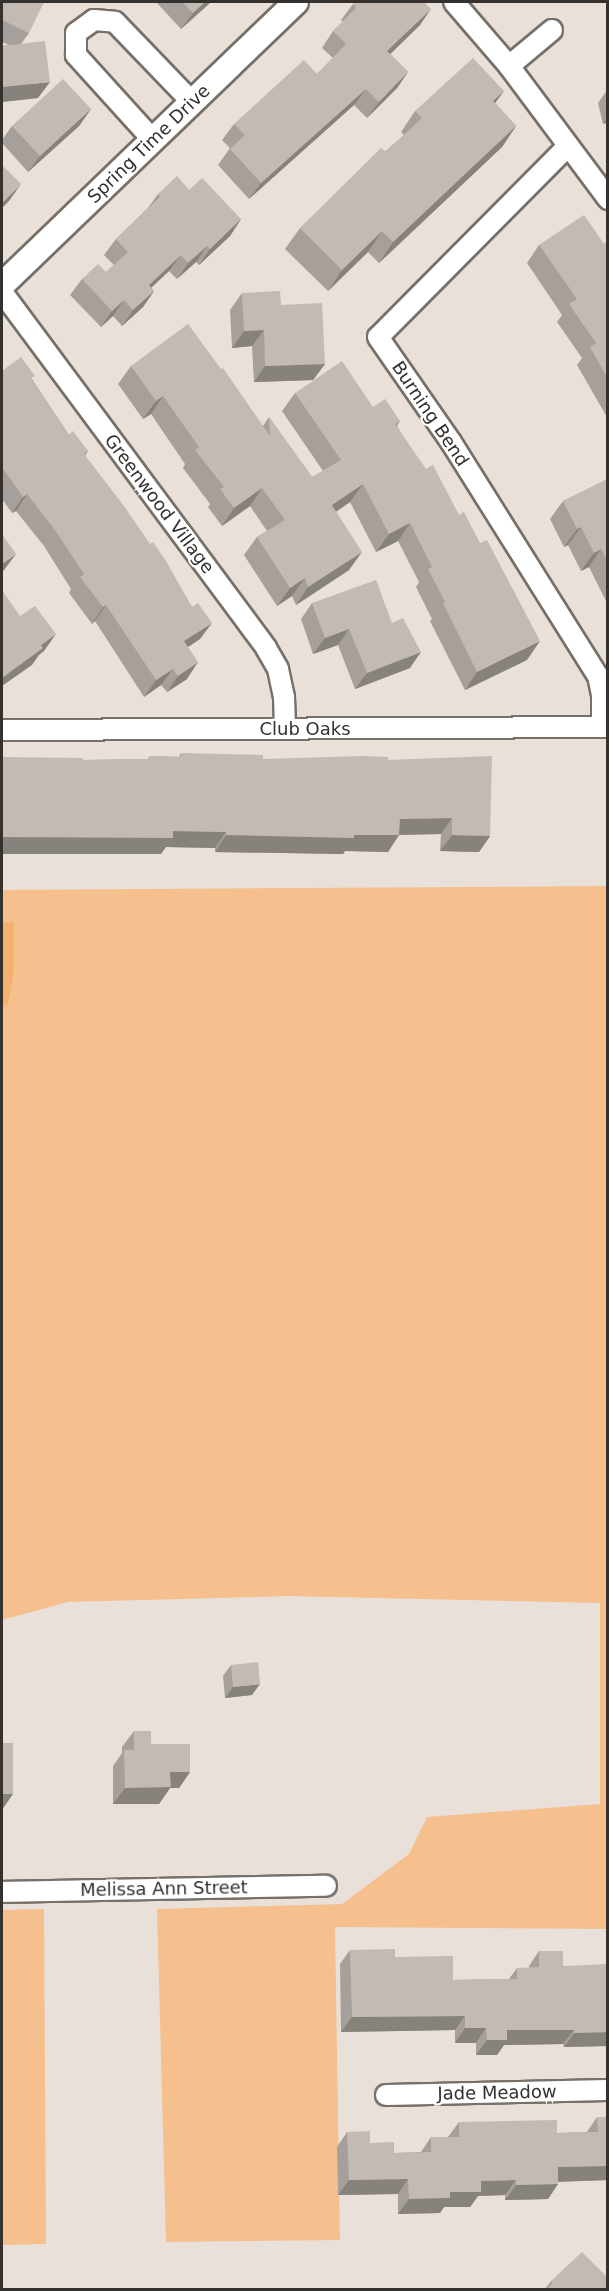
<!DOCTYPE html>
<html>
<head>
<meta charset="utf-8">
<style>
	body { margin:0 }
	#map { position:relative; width:609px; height:2291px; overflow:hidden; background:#e8e0d9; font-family:"DejaVu Sans",sans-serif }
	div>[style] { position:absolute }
	.green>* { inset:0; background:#f5c08d }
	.water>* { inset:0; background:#f3b170 }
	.roads { filter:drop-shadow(2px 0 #777069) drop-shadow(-2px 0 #777069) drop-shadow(0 2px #777069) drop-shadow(0 -2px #777069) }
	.minor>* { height:20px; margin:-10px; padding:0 10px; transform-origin:10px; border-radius:10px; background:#fff }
	.tertiary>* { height:24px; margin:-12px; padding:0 12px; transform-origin:12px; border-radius:12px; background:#fff }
	.wall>* { inset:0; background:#a7a09a }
	.shaded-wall>* { inset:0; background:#88827d }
	.building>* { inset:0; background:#c2bab3 }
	span { translate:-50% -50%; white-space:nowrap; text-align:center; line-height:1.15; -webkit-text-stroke:4.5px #fff; paint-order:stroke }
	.street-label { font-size:18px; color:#34312e }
	.frame { position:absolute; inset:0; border:3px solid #34312e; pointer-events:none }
</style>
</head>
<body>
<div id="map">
	<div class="green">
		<i style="clip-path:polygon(607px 886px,607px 1929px,335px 1927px,340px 2240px,166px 2242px,157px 1909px,342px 1904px,409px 1854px,427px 1817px,600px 1804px,600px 1603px,289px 1596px,68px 1602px,2px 1620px,2px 890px)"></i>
		<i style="clip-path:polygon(44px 1909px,46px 2244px,2px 2245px,2px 1910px)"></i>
	</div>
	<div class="water">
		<i style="clip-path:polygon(14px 922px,13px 977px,8px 1004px,2px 1006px,2px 923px)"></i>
	</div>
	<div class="roads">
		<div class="minor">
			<i style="left:454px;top:2px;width:84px;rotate:49.3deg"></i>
			<i style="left:509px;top:66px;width:166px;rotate:53.3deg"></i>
			<i style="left:509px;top:66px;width:56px;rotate:-39.9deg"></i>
			<i style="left:153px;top:140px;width:115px;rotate:-132.2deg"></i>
			<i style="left:76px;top:55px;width:22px;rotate:-90deg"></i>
			<i style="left:76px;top:33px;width:22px;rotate:-36deg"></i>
			<i style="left:94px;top:20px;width:21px;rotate:5deg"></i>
			<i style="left:115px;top:22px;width:111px;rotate:46.1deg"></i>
			<i style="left:568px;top:146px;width:269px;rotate:134.8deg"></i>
			<i style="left:378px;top:337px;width:128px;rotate:55.2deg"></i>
			<i style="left:451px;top:442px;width:276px;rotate:57.9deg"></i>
			<i style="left:598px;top:676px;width:19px;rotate:78deg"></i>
			<i style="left:602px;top:695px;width:32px;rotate:90deg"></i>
			<i style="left:2px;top:292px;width:443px;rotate:53.4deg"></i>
			<i style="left:266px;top:648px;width:24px;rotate:60deg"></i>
			<i style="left:278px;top:669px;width:29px;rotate:78deg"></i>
			<i style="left:284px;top:697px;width:32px;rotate:88deg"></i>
			<i style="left:2px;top:730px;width:606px;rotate:-0.28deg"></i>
			<i style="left:2px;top:1892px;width:324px;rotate:-1.1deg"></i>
			<i style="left:386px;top:2095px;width:222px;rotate:-1.3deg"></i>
		</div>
		<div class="tertiary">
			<i style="left:2px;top:285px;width:408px;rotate:-43.9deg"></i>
		</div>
	</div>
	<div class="wall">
		<i style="clip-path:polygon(2px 2px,29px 33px,21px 44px,38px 98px,2px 102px,2px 46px,9px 45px,2px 42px)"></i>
		<i style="clip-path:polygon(156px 2px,211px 2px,181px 29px)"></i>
		<i style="clip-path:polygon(353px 4px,420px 25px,390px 54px,408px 72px,397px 88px,367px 118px,354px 105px,249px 199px,218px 165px,230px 148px,222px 140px,234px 124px,317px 74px,333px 58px,322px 48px,333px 31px,343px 22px,341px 20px)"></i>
		<i style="clip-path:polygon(608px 89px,608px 122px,603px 124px,598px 103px)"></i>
		<i style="clip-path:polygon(504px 91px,495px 103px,516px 126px,502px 147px,379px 263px,368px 252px,328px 291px,285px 249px,300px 228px,404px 135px,401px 132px,415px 111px)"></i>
		<i style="clip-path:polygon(91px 109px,79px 126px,28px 172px,2px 143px,2px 140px,12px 126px)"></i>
		<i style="clip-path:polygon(189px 190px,241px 219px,230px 236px,199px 265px,196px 262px,177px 279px,169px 271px,151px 288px,154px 291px,143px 307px,122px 326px,113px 316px,101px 327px,70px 295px,82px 279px,106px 272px,114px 265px,104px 255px,116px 239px,148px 208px,158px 194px)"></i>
		<i style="clip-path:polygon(608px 241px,608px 419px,577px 365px,582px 358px,557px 322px,562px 315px,527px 263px,539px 245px,604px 244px)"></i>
		<i style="clip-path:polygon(242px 293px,281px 305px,325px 364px,313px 380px,254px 382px,252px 346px,232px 348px,230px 310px)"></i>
		<i style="clip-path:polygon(131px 366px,263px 426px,269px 417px,312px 477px,323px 471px,282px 411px,295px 393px,373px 407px,400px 421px,397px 426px,527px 660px,465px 690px,430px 621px,432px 619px,416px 587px,419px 582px,398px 541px,376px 552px,350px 502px,336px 512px,349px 570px,296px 605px,292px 596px,277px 606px,244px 555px,257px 537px,267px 531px,250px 506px,222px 526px,208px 507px,210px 504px,183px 468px,185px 464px,151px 414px,143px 419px,118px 384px)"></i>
		<i style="clip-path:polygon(2px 371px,32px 379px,69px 435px,88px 451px,85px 456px,200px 639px,188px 647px,187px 679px,167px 692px,161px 685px,144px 697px,95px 621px,92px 624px,69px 593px,71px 589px,44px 546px,16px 511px,12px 513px,2px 499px)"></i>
		<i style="clip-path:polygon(608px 479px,608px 605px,589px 567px,581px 571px,568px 545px,564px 547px,550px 519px,563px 501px)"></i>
		<i style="clip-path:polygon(312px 603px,392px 623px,410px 668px,355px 689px,338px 645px,313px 654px,301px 619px)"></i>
		<i style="clip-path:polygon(181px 753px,263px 759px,388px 760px,490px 836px,479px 852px,440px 851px,441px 834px,399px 835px,388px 852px,345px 851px,343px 854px,215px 852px,215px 848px,166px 847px,161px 854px,83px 760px,148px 759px,150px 756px,179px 757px)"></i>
		<i style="clip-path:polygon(231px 1665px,252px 1695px,225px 1698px,223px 1676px)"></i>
		<i style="clip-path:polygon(134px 1731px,190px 1772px,179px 1788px,170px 1788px,159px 1804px,113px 1804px,113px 1766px,122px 1753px,122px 1747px)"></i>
		<i style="clip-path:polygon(350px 1950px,395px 1957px,453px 1980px,509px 1979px,517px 1968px,529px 1968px,529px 1966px,539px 1951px,563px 1966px,608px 2046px,564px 2047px,563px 2044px,504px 2045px,497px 2055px,476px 2055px,476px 2043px,455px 2043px,455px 2030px,341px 2032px,340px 1964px)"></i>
		<i style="clip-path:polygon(597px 2117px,608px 2117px,608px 2180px,558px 2182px,558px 2184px,548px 2199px,505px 2200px,505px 2195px,478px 2196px,470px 2207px,444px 2207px,440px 2213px,398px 2214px,398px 2194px,338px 2195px,337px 2147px,347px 2132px,370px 2143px,394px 2153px,421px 2152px,431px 2137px,448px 2137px,459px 2122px,557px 2133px,587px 2132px)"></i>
		<i style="clip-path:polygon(608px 2278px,608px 2287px,606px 2289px,545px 2289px,551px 2281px)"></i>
	</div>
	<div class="shaded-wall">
		<i style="clip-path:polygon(205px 2px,211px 2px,181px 29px,193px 13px)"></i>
		<i style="clip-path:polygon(431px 9px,420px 25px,376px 68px,387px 51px)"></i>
		<i style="clip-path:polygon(408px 72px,397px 88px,367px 118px,379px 102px)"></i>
		<i style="clip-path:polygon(50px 82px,38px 98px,2px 102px,2px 87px)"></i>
		<i style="clip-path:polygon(366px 89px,354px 105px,249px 199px,261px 183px)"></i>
		<i style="clip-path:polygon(504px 91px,489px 111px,493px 101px)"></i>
		<i style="clip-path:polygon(91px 109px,79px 126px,28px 172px,40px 156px)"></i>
		<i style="clip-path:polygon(608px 117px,608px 122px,603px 124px)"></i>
		<i style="clip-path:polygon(516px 126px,502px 147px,379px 263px,393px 242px)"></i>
		<i style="clip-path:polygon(21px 184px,9px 201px,2px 208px,2px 203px)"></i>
		<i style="clip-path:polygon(241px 219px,230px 236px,199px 265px,210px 249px)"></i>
		<i style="clip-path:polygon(382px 231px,368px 252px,328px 291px,342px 270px)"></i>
		<i style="clip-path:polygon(207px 246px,196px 262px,177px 279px,188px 263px)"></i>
		<i style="clip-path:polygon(181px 255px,169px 271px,137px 301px,149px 285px)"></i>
		<i style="clip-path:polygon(154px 291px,143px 307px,122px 326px,133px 310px)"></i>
		<i style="clip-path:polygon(124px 300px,113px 316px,101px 327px,112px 311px)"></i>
		<i style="clip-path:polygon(264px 330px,252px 346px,232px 348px,244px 331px)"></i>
		<i style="clip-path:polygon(325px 364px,313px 380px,254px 382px,265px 366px)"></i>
		<i style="clip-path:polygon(163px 396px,151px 414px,143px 419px,156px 401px)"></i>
		<i style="clip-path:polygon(363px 484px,350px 502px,319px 523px,332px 505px)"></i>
		<i style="clip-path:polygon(262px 488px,250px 506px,222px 526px,234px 508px)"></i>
		<i style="clip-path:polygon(27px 494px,16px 511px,12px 513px,23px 497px)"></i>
		<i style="clip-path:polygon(410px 523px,398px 541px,376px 552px,389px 534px)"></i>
		<i style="clip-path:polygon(581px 527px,568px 545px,564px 547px,577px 529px)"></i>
		<i style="clip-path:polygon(601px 549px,589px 567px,581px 571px,594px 553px)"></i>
		<i style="clip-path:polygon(362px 552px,349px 570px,296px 605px,308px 587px)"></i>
		<i style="clip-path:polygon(16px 554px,4px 570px,2px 572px,2px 564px)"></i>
		<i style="clip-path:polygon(305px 578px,292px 596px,277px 606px,290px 588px)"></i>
		<i style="clip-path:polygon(106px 605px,95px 621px,92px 624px,103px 607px)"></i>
		<i style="clip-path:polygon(212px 623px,200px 639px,173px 657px,184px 641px)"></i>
		<i style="clip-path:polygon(349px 629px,338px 645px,313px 654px,325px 638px)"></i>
		<i style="clip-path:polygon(56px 634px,44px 651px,39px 655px,32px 665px,2px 686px,2px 678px,41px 645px)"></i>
		<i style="clip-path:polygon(540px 641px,527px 660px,465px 690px,477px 672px)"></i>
		<i style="clip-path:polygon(421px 652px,410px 668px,355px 689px,367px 673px)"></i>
		<i style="clip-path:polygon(198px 662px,187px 679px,167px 692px,178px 676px)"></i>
		<i style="clip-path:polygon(173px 669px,161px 685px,144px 697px,156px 680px)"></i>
		<i style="clip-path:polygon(452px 818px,441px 834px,393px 835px,399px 835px,388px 852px,345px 851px,343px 854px,215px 852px,226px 835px,354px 835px,400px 819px)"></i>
		<i style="clip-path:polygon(173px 831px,226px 832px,215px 848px,166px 847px,161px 854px,2px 854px,2px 837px)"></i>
		<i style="clip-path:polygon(452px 835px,490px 836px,479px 852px,440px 851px)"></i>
		<i style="clip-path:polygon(260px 1684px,252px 1695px,225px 1698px,233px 1687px)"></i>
		<i style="clip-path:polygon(170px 1772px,190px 1772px,179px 1788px,170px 1788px,159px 1804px,113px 1804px,125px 1788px)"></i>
		<i style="clip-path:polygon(2px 1794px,13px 1794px,2px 1810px)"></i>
		<i style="clip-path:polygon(465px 2016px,455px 2030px,341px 2032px,352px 2017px)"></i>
		<i style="clip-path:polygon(465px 2028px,486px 2028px,476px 2043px,455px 2043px)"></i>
		<i style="clip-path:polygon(507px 2030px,574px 2030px,563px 2044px,504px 2045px,497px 2055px,476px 2055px,487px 2040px)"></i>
		<i style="clip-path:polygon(608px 2032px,608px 2046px,564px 2047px,574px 2033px)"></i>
		<i style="clip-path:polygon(608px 2166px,608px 2180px,547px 2182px,558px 2167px)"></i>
		<i style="clip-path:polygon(408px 2179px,398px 2194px,338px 2195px,349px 2180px)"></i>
		<i style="clip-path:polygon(516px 2180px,505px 2195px,478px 2196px,470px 2207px,444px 2207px,440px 2213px,398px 2214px,409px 2199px,450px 2192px,481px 2181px)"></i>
		<i style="clip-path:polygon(558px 2184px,548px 2199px,505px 2200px,516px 2185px)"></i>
	</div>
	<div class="building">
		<i style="clip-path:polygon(2px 2px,44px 2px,29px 33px,2px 20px)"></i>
		<i style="clip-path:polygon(182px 2px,205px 2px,193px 13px)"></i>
		<i style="clip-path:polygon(355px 2px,424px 2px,431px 9px,387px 51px,408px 72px,379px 102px,366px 89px,261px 183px,230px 149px,245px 135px,234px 124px,304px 60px,317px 74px,346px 44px,333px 31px,356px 8px,353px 4px)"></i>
		<i style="clip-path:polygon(45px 41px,50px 82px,2px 87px,2px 46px)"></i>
		<i style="clip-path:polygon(473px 58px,504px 91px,493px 101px,516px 126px,393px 242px,382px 231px,342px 270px,300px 228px,381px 148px,386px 152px,422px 118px,415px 111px)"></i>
		<i style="clip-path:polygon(63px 79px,91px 109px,40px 156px,12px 126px)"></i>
		<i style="clip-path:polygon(2px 165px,21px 184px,2px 203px)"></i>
		<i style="clip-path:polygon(177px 176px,189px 190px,202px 178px,241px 219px,210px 249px,207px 246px,188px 263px,181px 255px,149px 285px,154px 291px,133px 310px,124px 300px,112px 311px,82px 279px,98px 264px,106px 272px,128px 252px,116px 239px,160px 197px,158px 194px)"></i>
		<i style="clip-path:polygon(584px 215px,604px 244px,608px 241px,608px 379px,590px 347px,596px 343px,569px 304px,577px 299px,539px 245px)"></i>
		<i style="clip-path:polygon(280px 291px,281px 305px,322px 303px,325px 364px,265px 366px,264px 330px,244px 331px,242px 293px)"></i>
		<i style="clip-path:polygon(188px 324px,221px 369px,223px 368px,270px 436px,269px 417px,312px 477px,341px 460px,295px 393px,342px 361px,373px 407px,385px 399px,400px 421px,395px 424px,426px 469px,433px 465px,459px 515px,464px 512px,480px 543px,487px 540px,540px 641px,477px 672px,443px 603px,445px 602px,428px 569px,432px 567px,410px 523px,389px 534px,363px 484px,332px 505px,362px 552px,308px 587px,305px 578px,290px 588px,257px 537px,285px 520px,262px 488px,234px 508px,220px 489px,224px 487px,195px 450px,199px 447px,163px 396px,156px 401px,131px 366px)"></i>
		<i style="clip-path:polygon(21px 357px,35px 376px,31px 378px,69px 435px,73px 431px,88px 451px,84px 454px,124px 506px,150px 544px,153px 542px,166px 561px,192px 607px,198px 603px,212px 623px,184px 641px,198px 662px,178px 676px,173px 669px,156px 680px,106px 605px,103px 607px,80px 577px,84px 574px,55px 530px,27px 494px,23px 497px,2px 467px,2px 464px,3px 463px,2px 461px,2px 371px)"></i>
		<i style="clip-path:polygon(608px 479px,608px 562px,601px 549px,594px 553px,581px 527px,577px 529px,563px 501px)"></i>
		<i style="clip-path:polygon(2px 534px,16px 554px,2px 564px)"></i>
		<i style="clip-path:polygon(376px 580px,392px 623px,403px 618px,421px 652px,367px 673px,349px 629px,325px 638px,312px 603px)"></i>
		<i style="clip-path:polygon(2px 590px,20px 616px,35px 606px,56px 634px,41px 645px,43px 648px,2px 678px)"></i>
		<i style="clip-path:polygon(181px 753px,263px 755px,263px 759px,364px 756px,388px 757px,388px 760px,492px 756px,490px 836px,452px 835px,452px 818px,400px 819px,399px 835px,354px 835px,354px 838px,226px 835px,226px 832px,173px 831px,173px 838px,2px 837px,2px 757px,83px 758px,83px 760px,150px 759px,150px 756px,181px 757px)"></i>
		<i style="clip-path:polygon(258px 1662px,260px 1684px,233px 1687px,231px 1665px)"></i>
		<i style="clip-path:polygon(134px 1731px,151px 1731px,151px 1744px,190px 1744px,190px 1772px,170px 1772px,171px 1787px,125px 1788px,124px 1750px,134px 1750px)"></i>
		<i style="clip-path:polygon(2px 1743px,13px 1743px,13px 1794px,2px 1794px)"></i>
		<i style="clip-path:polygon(395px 1949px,395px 1957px,453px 1956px,453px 1980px,517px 1979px,517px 1968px,539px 1967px,539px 1951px,563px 1951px,563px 1966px,608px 1964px,608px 2032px,574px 2033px,574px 2030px,507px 2030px,507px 2040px,487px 2040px,486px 2028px,465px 2028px,465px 2016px,352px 2017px,350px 1950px)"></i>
		<i style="clip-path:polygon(597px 2117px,608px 2117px,608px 2166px,558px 2167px,558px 2184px,516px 2185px,516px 2180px,481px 2181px,481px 2192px,450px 2192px,450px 2198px,409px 2199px,408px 2179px,349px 2180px,347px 2132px,370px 2131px,370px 2143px,394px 2142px,394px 2153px,431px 2152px,431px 2137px,459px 2137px,459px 2122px,557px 2120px,557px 2133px,598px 2132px)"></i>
		<i style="clip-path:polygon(582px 2252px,608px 2278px,608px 2285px,603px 2289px,547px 2289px,553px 2283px,551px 2281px)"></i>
	</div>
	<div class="street-label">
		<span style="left:149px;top:144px;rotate:-44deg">Spring Time Drive</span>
		<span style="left:430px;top:414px;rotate:56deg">Burning Bend</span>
		<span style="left:159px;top:504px;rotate:53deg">Greenwood Village</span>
		<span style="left:305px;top:729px">Club Oaks</span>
		<span style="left:164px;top:1889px;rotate:-1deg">Melissa Ann Street</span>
		<span style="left:497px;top:2093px;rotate:-1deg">Jade Meadow</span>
	</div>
	<div class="frame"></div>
</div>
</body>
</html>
